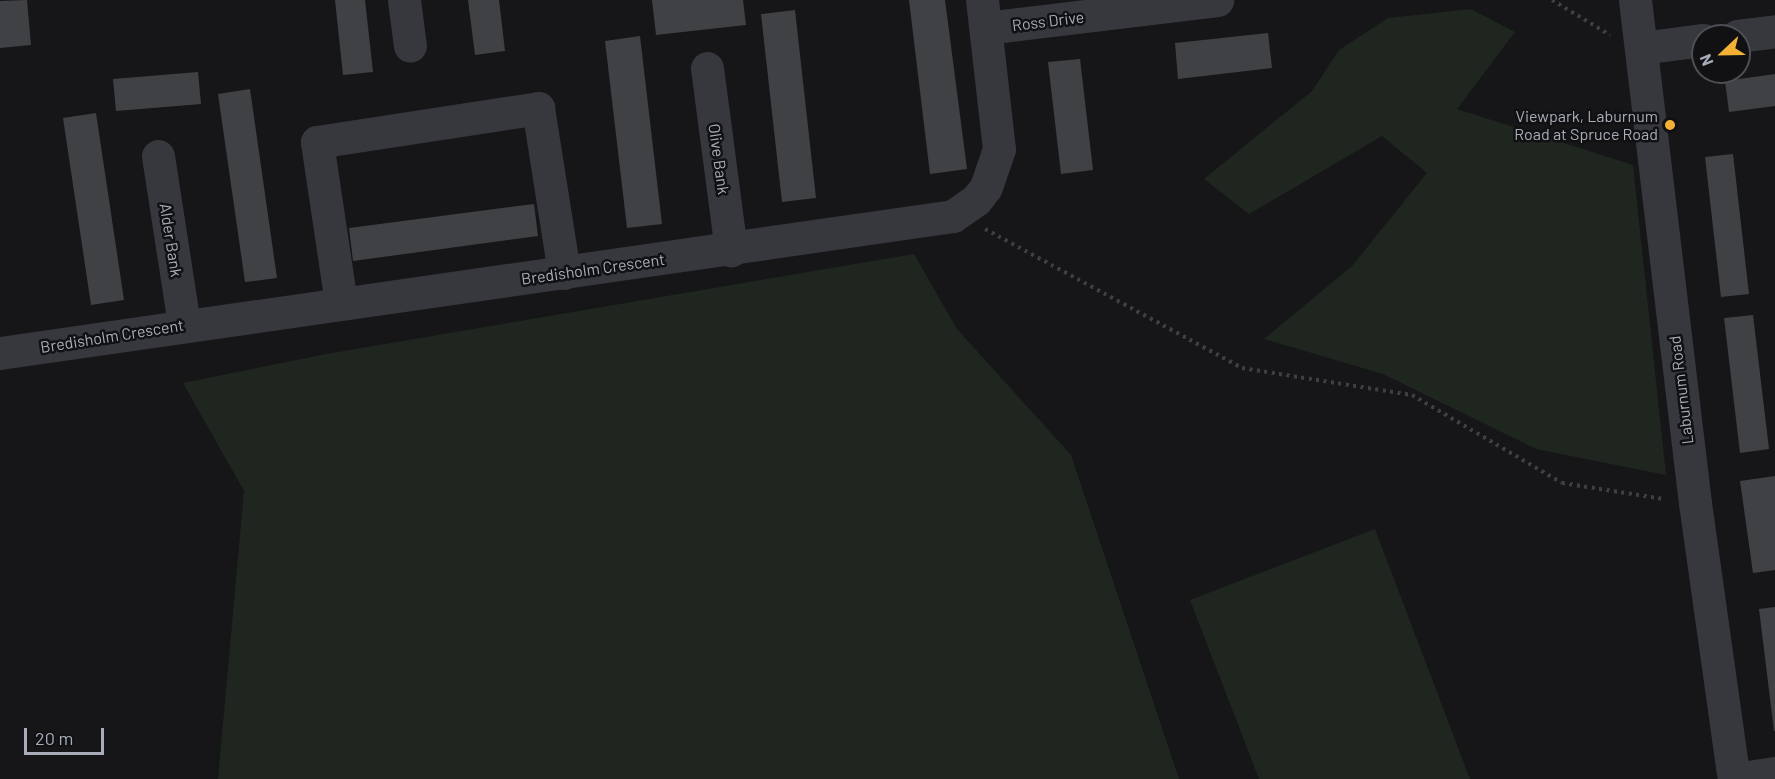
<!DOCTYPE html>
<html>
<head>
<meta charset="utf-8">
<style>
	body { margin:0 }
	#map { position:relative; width:1775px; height:779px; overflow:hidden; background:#161618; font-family:Barlow,sans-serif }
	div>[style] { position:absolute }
	.green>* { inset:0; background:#1e261f }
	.building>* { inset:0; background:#404145 }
	.path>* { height:4px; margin-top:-2px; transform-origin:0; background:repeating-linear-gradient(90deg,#3d3f44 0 3px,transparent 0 7.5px) }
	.minor>* { height:33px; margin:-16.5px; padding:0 16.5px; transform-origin:16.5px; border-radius:16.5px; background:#37383d }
	.dots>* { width:16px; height:16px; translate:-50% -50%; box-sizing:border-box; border:3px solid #111113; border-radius:50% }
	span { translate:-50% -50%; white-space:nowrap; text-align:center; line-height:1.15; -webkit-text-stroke:5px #111113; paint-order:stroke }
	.street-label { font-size:16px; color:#a8adb8 }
	.poi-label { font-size:16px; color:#a8adb8 }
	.right { translate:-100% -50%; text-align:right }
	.north { position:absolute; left:1691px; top:24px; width:60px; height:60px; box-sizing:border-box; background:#111113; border:2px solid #4d4f55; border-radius:50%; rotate:248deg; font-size:16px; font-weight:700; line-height:24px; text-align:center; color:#a8adb8 }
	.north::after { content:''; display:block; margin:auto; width:21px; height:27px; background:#f2b134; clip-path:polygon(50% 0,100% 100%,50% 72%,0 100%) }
	.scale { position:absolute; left:24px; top:728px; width:80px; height:27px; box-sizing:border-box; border:3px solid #a8adb8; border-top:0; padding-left:8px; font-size:18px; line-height:21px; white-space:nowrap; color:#a8adb8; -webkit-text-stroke:4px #111113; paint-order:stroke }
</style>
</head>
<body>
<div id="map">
	<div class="green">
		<i style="clip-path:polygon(1471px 9px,1515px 32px,1457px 109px,1633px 165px,1666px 475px,1536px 449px,1383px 374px,1264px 339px,1352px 266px,1427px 173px,1382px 136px,1249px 214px,1204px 179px,1312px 91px,1339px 50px,1388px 18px)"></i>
		<i style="clip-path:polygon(914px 254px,957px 329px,1071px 455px,1179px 779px,218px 779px,244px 491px,183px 383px,326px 354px)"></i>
		<i style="clip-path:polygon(1375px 529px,1470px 779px,1259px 779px,1190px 600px)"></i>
	</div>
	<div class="building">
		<i style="clip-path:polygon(27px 0,31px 45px,0 48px,0 1px)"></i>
		<i style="clip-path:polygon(335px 0,365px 0,373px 72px,343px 75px)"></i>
		<i style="clip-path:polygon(468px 0,499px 0,505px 51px,475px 55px)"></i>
		<i style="clip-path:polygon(652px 0,743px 0,746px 25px,656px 35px)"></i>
		<i style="clip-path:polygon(909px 0,945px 0,967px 169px,930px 174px)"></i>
		<i style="clip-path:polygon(795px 10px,816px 198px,782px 202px,761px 14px)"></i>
		<i style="clip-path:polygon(1268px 33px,1272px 68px,1178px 79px,1175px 43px)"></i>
		<i style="clip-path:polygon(640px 36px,662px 224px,627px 228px,605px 41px)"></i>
		<i style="clip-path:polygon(1080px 59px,1093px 170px,1061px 174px,1048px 62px)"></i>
		<i style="clip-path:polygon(198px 72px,201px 104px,116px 111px,113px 79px)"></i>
		<i style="clip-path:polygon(1775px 74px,1775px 106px,1729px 112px,1725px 81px)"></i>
		<i style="clip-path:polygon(250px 89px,277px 278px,245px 282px,218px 94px)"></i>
		<i style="clip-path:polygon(96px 113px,124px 300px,91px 305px,63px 118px)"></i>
		<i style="clip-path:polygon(1733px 154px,1749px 294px,1721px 297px,1705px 157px)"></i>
		<i style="clip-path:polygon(534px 204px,538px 236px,353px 261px,349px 228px)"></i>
		<i style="clip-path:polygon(1753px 315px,1769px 449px,1740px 453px,1724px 318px)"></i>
		<i style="clip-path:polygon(1775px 476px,1775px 570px,1753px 573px,1740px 481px)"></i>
		<i style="clip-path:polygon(1775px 607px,1775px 731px,1774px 731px,1759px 609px)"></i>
	</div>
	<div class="path">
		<i style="left:1552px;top:0;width:68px;rotate:31.1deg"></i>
		<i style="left:985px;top:229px;width:292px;rotate:28.4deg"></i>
		<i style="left:1242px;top:368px;width:172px;rotate:9deg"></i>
		<i style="left:1412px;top:395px;width:174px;rotate:30.4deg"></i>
		<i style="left:1562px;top:483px;width:103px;rotate:8.9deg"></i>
	</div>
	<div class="minor">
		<i style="left:404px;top:0;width:46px;rotate:82.6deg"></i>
		<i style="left:1635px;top:0;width:507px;rotate:83.2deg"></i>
		<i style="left:1695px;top:503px;width:279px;rotate:82deg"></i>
		<i style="left:986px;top:28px;width:233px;rotate:-6.9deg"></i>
		<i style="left:1737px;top:36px;width:38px;rotate:-7deg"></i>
		<i style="left:1641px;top:48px;width:63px;rotate:-7.4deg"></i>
		<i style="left:707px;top:68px;width:184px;rotate:82.5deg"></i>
		<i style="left:158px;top:156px;width:170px;rotate:81.2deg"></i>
		<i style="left:341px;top:303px;width:163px;rotate:-98.5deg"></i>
		<i style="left:317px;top:142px;width:224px;rotate:-8.7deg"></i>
		<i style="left:538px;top:108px;width:167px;rotate:81deg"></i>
		<i style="left:0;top:353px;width:963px;rotate:-8.18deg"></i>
		<i style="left:953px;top:216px;width:28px;rotate:-35deg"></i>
		<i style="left:976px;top:200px;width:16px;rotate:-52deg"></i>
		<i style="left:986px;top:187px;width:40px;rotate:-71.1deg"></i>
		<i style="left:999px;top:149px;width:150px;rotate:-96.5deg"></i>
		<i style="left:1734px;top:779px;width:41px;rotate:-8.3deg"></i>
	</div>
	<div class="dots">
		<i style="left:1670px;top:125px;background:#f2b134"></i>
	</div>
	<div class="street-label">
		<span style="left:1048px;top:21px;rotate:-7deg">Ross Drive</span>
		<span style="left:719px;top:159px;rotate:82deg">Olive Bank</span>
		<span style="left:171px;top:240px;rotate:81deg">Alder Bank</span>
		<span style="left:593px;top:269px;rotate:-8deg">Bredisholm Crescent</span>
		<span style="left:112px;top:336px;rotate:-9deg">Bredisholm Crescent</span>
		<span style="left:1681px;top:390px;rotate:-97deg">Laburnum Road</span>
	</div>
	<div class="poi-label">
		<span class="right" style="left:1658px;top:125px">Viewpark, Laburnum<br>Road at Spruce Road</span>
	</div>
	<div class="north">N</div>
	<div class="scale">20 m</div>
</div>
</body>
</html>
